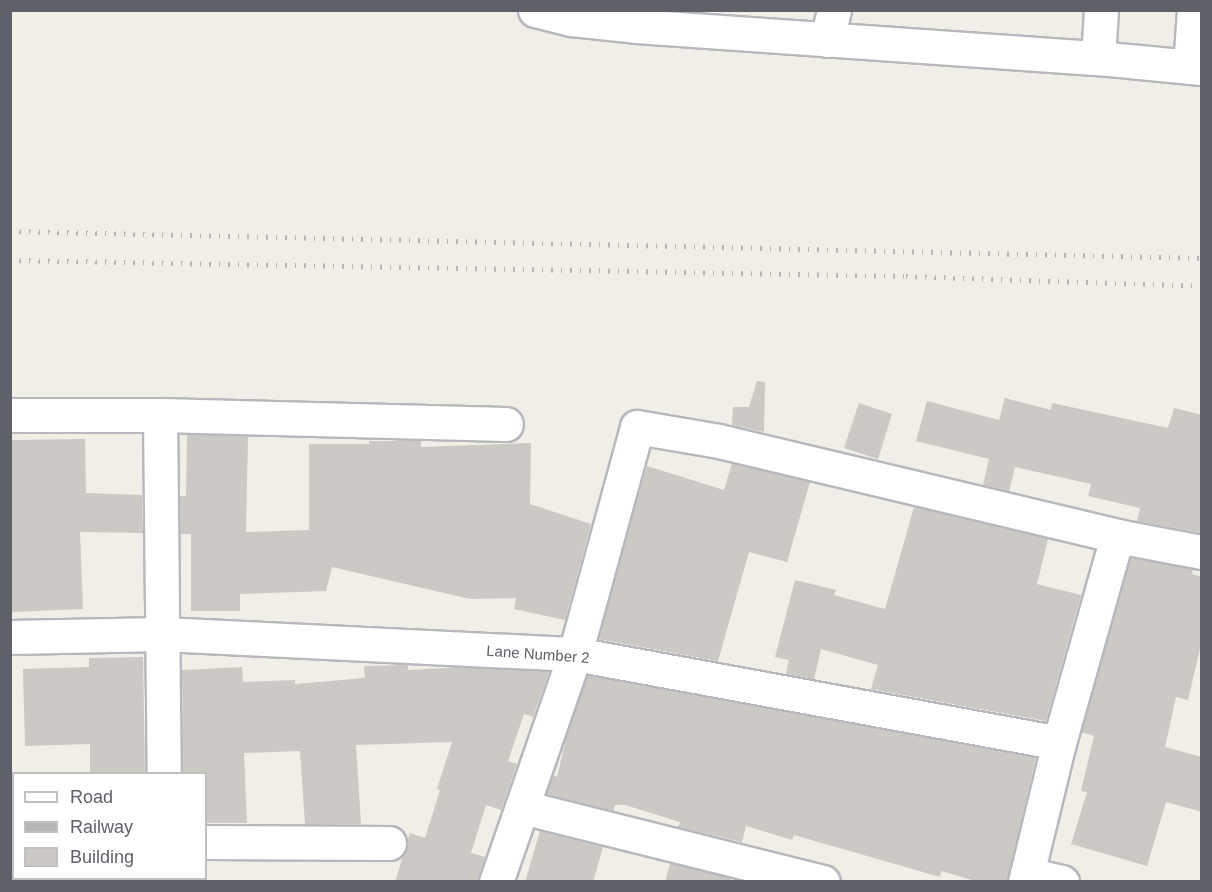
<!DOCTYPE html>
<html>
<head>
<meta charset="utf-8">
<style>
	body { margin:0 }
	#map { position:relative; width:1212px; height:892px; overflow:hidden; background:#f0eee6; font-family:Arial,sans-serif }
	div>[style] { position:absolute }
	.building>* { inset:0; background:#ccc8c3 }
	.roads { filter:drop-shadow(2px 0 #b6b8bd) drop-shadow(-2px 0 #b6b8bd) drop-shadow(0 2px #b6b8bd) drop-shadow(0 -2px #b6b8bd) }
	.minor>* { height:33px; margin:-16.5px; padding:0 16.5px; transform-origin:16.5px; border-radius:16.5px; background:#fff }
	.rail>* { height:4.5px; margin-top:-2.25px; transform-origin:0; background:repeating-linear-gradient(90deg,#b5b5b7 0 1.5px,transparent 0 9.5px) }
	span { translate:-50% -50%; white-space:nowrap; text-align:center; line-height:1.15; -webkit-text-stroke:4.5px #fff; paint-order:stroke }
	.street-label { font-size:15px; color:#5e6167 }
	.frame { position:absolute; inset:0; border:12px solid #5e6167; pointer-events:none }
	.legend { position:absolute; left:12px; top:772px; width:195px; height:108px; box-sizing:border-box; background:#fff; border:2px solid #bfc0c2; margin:0; padding:8px 10px; list-style:none; font-size:18px; color:#5e6167 }
	.legend li { display:flex; align-items:center; gap:12px; height:30px }
	.legend b { width:30px; border:2px solid #bfc0c2 }
</style>
</head>
<body>
<div id="map">
	<div class="building">
		<i style="clip-path:polygon(757px 381px,765px 382px,764px 432px,732px 425px,733px 407px,749px 407px)"></i>
		<i style="clip-path:polygon(1005px 398px,1051px 410px,1052px 403px,1168px 428px,1174px 408px,1202px 415px,1202px 533px,1137px 521px,1140px 508px,1088px 496px,1091px 484px,1015px 467px,1009px 491px,983px 485px,989px 459px,916px 441px,927px 401px,999px 420px)"></i>
		<i style="clip-path:polygon(859px 403px,892px 414px,878px 459px,844px 448px)"></i>
		<i style="clip-path:polygon(187px 434px,248px 436px,246px 532px,309px 530px,309px 444px,369px 444px,369px 441px,421px 441px,421px 447px,531px 443px,530px 504px,591px 524px,565px 620px,514px 609px,516px 598px,470px 599px,332px 567px,326px 591px,240px 594px,240px 611px,191px 611px,191px 534px,180px 534px,180px 496px,186px 496px)"></i>
		<i style="clip-path:polygon(85px 439px,86px 493px,142px 495px,143px 533px,80px 532px,83px 609px,10px 612px,10px 440px)"></i>
		<i style="clip-path:polygon(732px 463px,810px 482px,787px 562px,749px 552px,718px 661px,598px 639px,647px 466px,724px 490px)"></i>
		<i style="clip-path:polygon(914px 507px,1048px 539px,1037px 584px,1081px 595px,1046px 721px,871px 689px,878px 665px,821px 649px,814px 679px,786px 674px,789px 660px,775px 657px,795px 580px,836px 590px,834px 595px,885px 609px)"></i>
		<i style="clip-path:polygon(1130px 558px,1193px 569px,1192px 574px,1202px 577px,1202px 640px,1188px 700px,1176px 697px,1165px 747px,1202px 757px,1202px 812px,1166px 802px,1147px 866px,1071px 844px,1087px 792px,1081px 791px,1094px 736px,1081px 732px)"></i>
		<i style="clip-path:polygon(143px 657px,145px 774px,90px 774px,90px 744px,25px 746px,23px 669px,89px 667px,89px 658px)"></i>
		<i style="clip-path:polygon(408px 665px,408px 670px,461px 667px,549px 672px,533px 717px,524px 714px,508px 761px,517px 764px,501px 810px,486px 805px,471px 853px,485px 857px,477px 882px,395px 882px,410px 833px,425px 838px,440px 790px,437px 789px,452px 742px,356px 745px,361px 824px,305px 824px,300px 751px,244px 753px,247px 823px,206px 823px,206px 774px,183px 774px,182px 670px,242px 667px,243px 682px,295px 680px,295px 684px,365px 678px,364px 666px)"></i>
		<i style="clip-path:polygon(587px 675px,1036px 758px,1007px 882px,979px 882px,941px 871px,940px 877px,794px 835px,792px 840px,746px 826px,742px 842px,678px 827px,680px 822px,625px 805px,615px 805px,614px 811px,546px 794px,553px 775px,557px 777px,569px 727px)"></i>
		<i style="clip-path:polygon(540px 831px,603px 847px,593px 882px,525px 882px)"></i>
		<i style="clip-path:polygon(670px 863px,731px 878px,730px 882px,665px 882px)"></i>
	</div>
	<div class="roads">
		<div class="minor">
			<i style="left:535px;top:10px;width:38px;rotate:14deg"></i>
			<i style="left:572px;top:19px;width:64px;rotate:6.2deg"></i>
			<i style="left:636px;top:26px;width:463px;rotate:4deg"></i>
			<i style="left:1098px;top:58px;width:104px;rotate:5.5deg"></i>
			<i style="left:827px;top:40px;width:31px;rotate:-77deg"></i>
			<i style="left:1098px;top:58px;width:48px;rotate:-86.4deg"></i>
			<i style="left:1190px;top:67px;width:57px;rotate:-86deg"></i>
			<i style="left:10px;top:415px;width:150px"></i>
			<i style="left:160px;top:415px;width:346px;rotate:1.5deg"></i>
			<i style="left:160px;top:415px;width:359px;rotate:89.4deg"></i>
			<i style="left:10px;top:637px;width:153px;rotate:-1.1deg"></i>
			<i style="left:163px;top:634px;width:412px;rotate:2.8deg"></i>
			<i style="left:575px;top:654px;width:492px;rotate:10.4deg"></i>
			<i style="left:522px;top:807px;width:310px;rotate:14deg"></i>
			<i style="left:206px;top:842px;width:183px;rotate:0.3deg"></i>
			<i style="left:10px;top:848px;width:4px;rotate:-14deg"></i>
			<i style="left:1027px;top:874px;width:36px;rotate:13deg"></i>
			<i style="left:496px;top:882px;width:241px;rotate:-70.9deg"></i>
			<i style="left:575px;top:654px;width:235px;rotate:-74.7deg"></i>
			<i style="left:637px;top:427px;width:83px;rotate:9.7deg"></i>
			<i style="left:719px;top:441px;width:409px;rotate:13.4deg"></i>
			<i style="left:1117px;top:536px;width:86px;rotate:10.7deg"></i>
			<i style="left:1025px;top:882px;width:143px;rotate:-76.3deg"></i>
			<i style="left:1059px;top:743px;width:215px;rotate:-74.3deg"></i>
		</div>
	</div>
	<div class="rail">
		<i style="left:10px;top:231px;width:1192px;rotate:1.3deg"></i>
		<i style="left:10px;top:260px;width:896px;rotate:1.02deg"></i>
		<i style="left:906px;top:276px;width:296px;rotate:1.9deg"></i>
	</div>
	<div class="street-label">
		<span style="left:538px;top:654px;rotate:4deg">Lane Number 2</span>
	</div>
	<div class="frame"></div>
	<ul class="legend">
	<li><b style="height:8px;background:#fff"></b>Road</li>
	<li><b style="height:8px;background:#b5b5b7"></b>Railway</li>
	<li><b style="height:16px;background:#ccc8c3"></b>Building</li>
	</ul>
</div>
</body>
</html>
